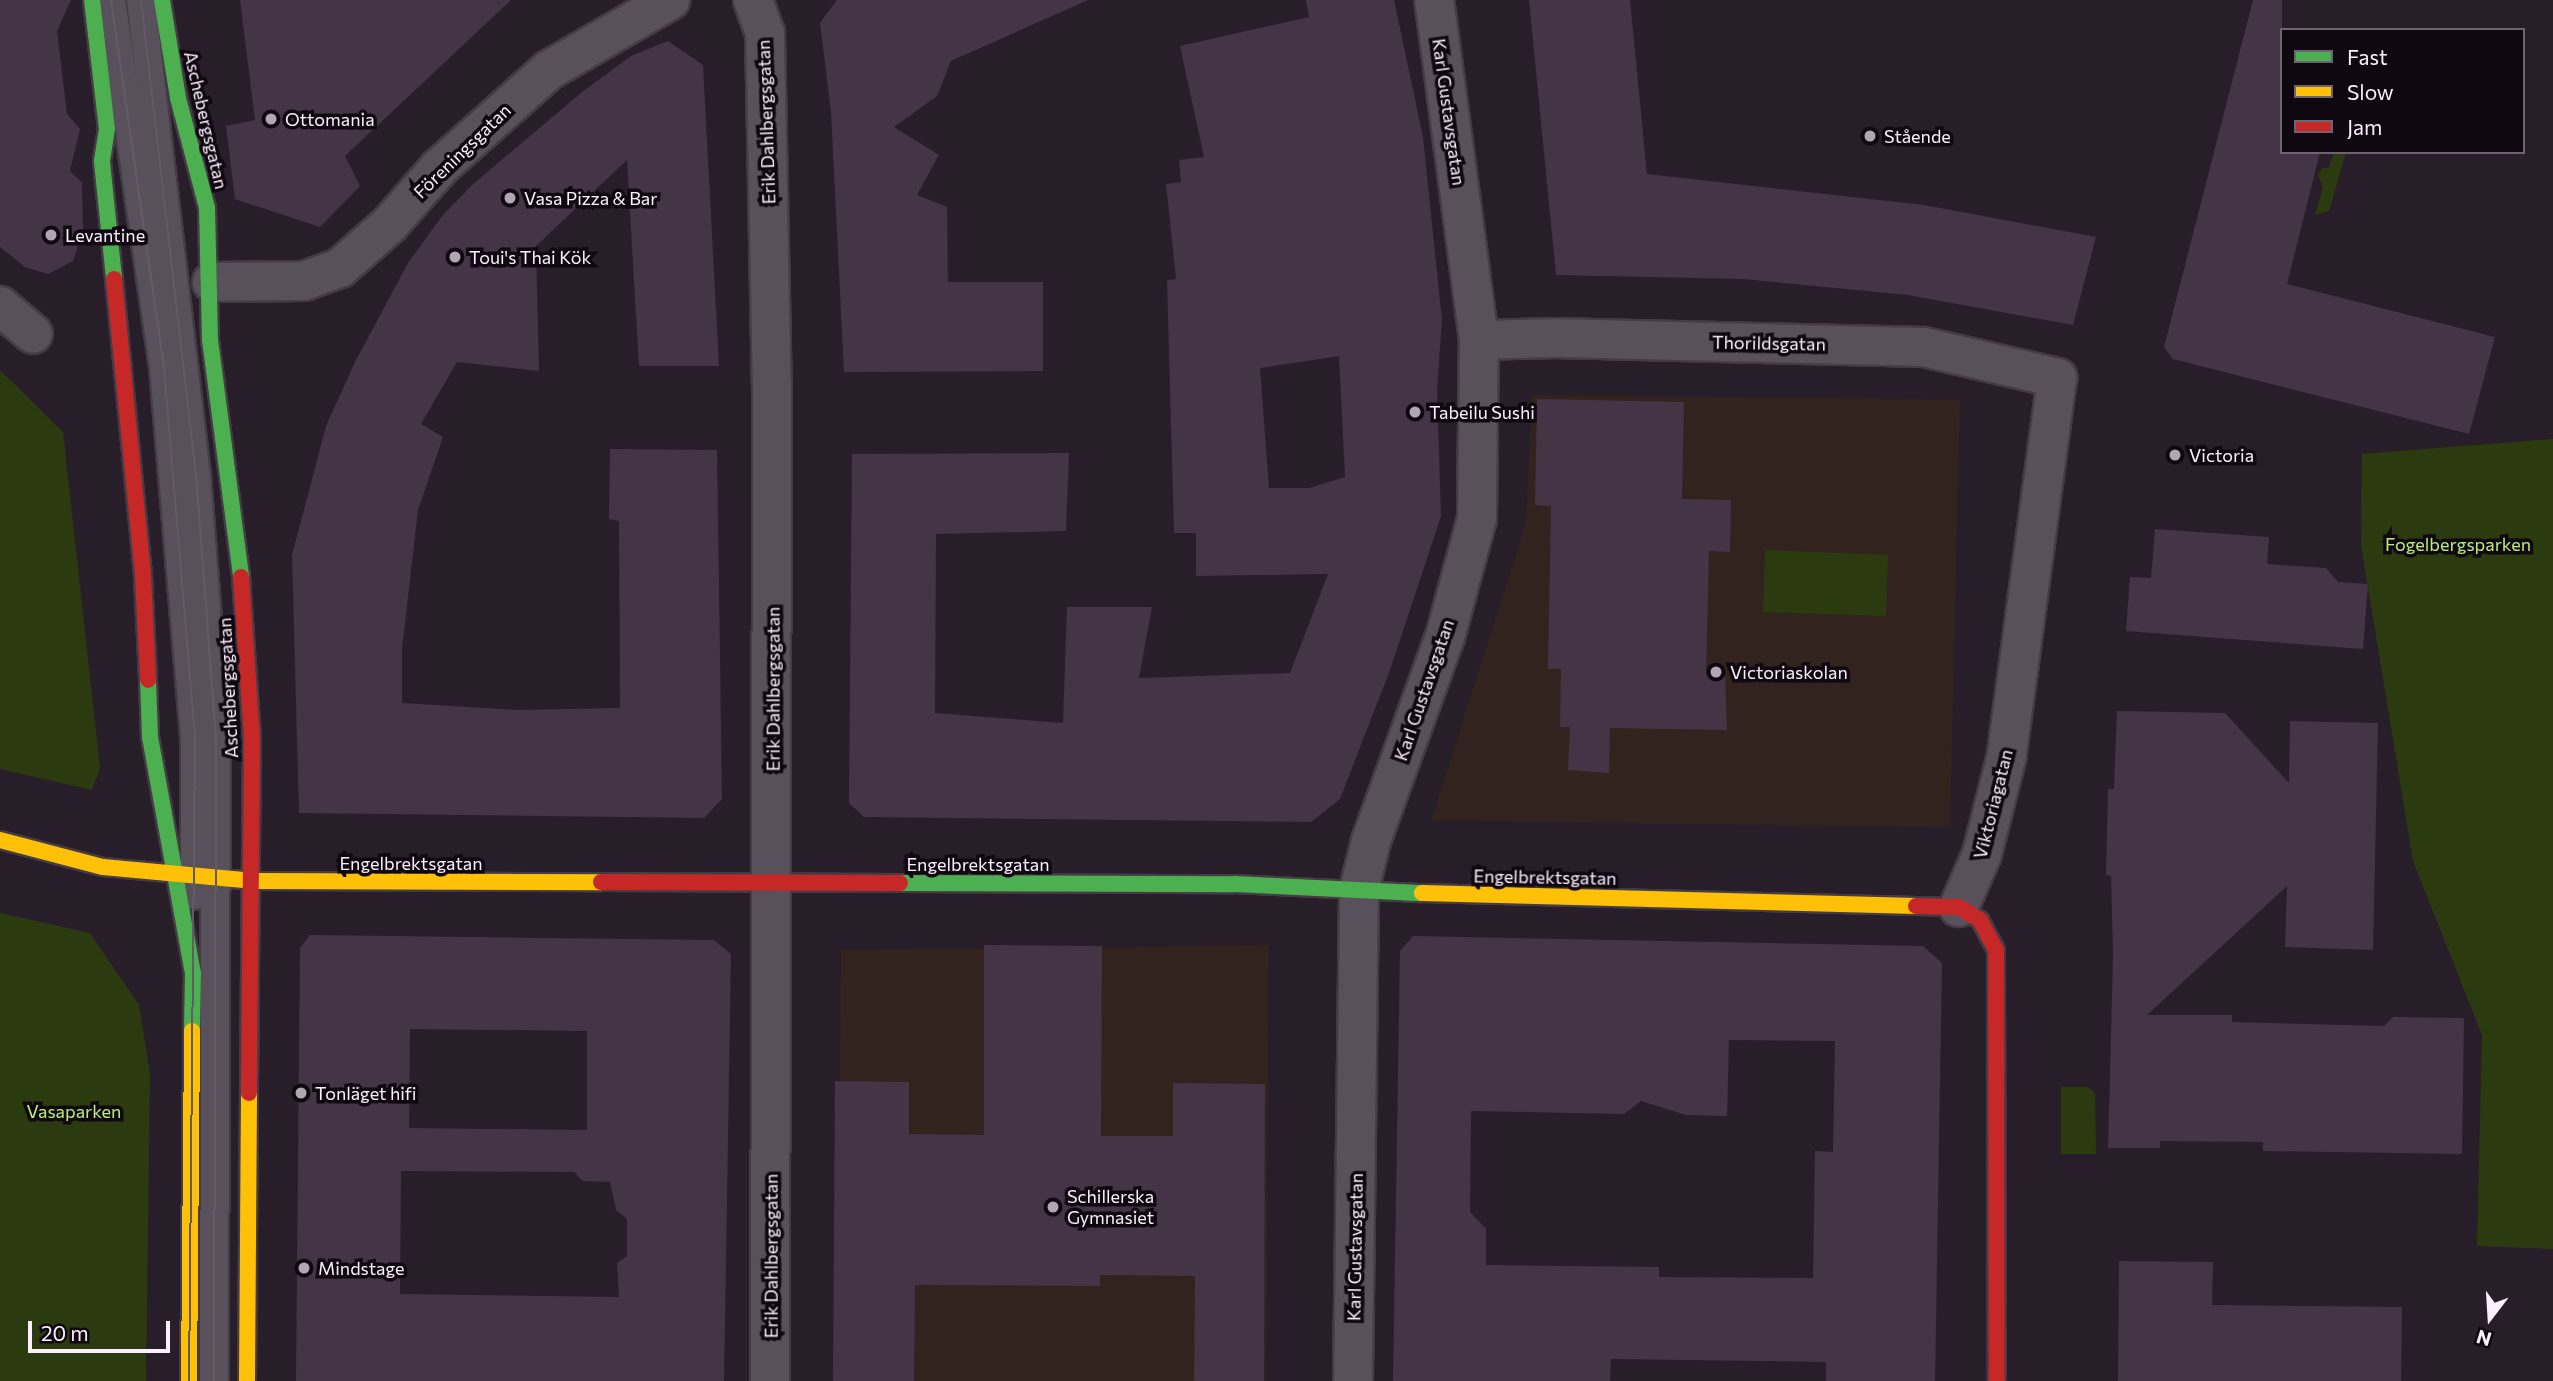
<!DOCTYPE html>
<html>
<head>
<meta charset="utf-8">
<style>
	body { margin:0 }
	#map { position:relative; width:2553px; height:1381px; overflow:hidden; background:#281e2a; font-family:Commissioner,sans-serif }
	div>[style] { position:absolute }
	.education>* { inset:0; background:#33231e }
	.green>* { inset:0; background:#2b3b0f }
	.building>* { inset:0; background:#433446 }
	.roads { filter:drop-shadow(2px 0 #443b45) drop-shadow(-2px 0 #443b45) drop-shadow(0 2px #443b45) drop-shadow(0 -2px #443b45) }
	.lane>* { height:28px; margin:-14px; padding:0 14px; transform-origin:14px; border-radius:14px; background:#58505a }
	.street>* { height:38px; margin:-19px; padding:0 19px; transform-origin:19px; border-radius:19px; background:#58505a }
	.fast>* { height:16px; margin:-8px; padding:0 8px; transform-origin:8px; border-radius:8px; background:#4caf50 }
	.slow>* { height:16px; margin:-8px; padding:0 8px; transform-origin:8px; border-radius:8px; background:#ffc107 }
	.jam>* { height:16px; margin:-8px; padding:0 8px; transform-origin:8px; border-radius:8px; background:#c62828 }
	.tram>* { height:2px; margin:-1px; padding:0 1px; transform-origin:1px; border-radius:1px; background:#625a64 }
	.dots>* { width:19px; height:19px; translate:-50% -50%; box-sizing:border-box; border:4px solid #100811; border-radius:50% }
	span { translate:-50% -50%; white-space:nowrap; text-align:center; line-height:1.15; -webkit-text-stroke:7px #100811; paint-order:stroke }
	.street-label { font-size:18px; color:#fceffe }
	.poi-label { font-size:18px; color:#fceffe }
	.left { translate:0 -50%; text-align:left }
	.park-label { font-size:18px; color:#bbef7b }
	.legend { position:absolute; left:2280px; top:28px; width:245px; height:126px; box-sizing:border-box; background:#100811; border:2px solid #6e6470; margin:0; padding:9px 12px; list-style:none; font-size:21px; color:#fceffe }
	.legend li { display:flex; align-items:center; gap:14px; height:35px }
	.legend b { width:35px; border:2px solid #6e6470 }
	.north { position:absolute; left:2455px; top:1283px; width:70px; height:70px; -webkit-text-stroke:5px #100811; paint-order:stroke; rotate:197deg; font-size:19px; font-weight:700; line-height:28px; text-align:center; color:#fceffe }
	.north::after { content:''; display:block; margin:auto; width:24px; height:32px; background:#fceffe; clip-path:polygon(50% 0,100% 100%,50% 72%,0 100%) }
	.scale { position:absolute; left:28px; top:1321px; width:142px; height:32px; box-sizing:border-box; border:4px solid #fceffe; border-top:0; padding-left:9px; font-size:21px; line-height:24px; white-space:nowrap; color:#fceffe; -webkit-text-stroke:5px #100811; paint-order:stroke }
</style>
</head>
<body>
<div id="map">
	<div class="education">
		<i style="clip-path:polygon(1532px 395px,1960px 400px,1950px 827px,1431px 821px,1526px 523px)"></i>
		<i style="clip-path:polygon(1269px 945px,1266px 1381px,837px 1381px,841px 950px)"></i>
	</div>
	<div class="green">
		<i style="clip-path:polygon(2334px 152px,2346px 152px,2329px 211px,2315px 215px,2323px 187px,2318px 176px,2322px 168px,2329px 168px)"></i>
		<i style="clip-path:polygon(0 370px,63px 432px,100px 768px,92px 790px,0 769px)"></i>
		<i style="clip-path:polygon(2553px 439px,2553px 1249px,2477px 1246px,2482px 1035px,2413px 861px,2361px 545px,2362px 454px)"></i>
		<i style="clip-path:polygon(1765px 550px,1888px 555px,1886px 616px,1763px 612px)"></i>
		<i style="clip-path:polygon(0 913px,90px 933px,139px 1005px,150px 1073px,146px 1381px,0 1381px)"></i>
		<i style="clip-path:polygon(2061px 1087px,2088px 1087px,2095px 1093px,2096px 1154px,2061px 1154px)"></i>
	</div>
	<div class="building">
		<i style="clip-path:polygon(0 0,71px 0,57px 31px,67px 114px,80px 129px,70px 171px,82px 183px,83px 231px,73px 261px,48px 274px,25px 267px,0 247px)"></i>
		<i style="clip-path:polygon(240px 0,511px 0,345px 156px,360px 186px,320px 227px,235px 199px,226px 126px,255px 120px)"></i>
		<i style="clip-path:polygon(837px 0,1088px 0,951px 61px,937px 96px,894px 127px,939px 155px,917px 195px,947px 207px,948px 282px,1043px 282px,1043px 371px,844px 372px,831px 112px,820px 23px)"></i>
		<i style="clip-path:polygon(evenodd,1306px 0,1394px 0,1423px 137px,1442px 320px,1437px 389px,1441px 516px,1390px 670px,1340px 799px,1311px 822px,864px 817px,849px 803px,852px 454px,1069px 453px,1066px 531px,936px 534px,935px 713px,1063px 723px,1067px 607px,1152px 607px,1139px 678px,1290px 673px,1328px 574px,1196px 576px,1196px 533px,1174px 533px,1167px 280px,1176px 279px,1166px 184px,1181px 182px,1179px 160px,1204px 157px,1180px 46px,1309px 17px,1306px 0,1339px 356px,1345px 477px,1309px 488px,1269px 488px,1260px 368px,1339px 356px)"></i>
		<i style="clip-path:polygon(1529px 0,1630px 0,1647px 174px,1924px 205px,2096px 237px,2073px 325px,1908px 295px,1743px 279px,1556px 275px)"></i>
		<i style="clip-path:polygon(2253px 0,2282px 0,2282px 152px,2320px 152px,2287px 284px,2495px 337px,2469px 434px,2173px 359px,2164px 347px)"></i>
		<i style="clip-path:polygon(668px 41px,703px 65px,719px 366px,639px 366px,627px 160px,536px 246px,539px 371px,457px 362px,421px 424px,443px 437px,418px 510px,402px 649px,402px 703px,518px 710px,620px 708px,619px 521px,609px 519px,610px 449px,717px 450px,722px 799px,704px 818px,299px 813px,292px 555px,326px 426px,355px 362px,408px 263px,442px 216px,472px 185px,582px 92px,631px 56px)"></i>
		<i style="clip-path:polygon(1537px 399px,1684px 402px,1682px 499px,1731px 500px,1730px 552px,1709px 551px,1706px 674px,1725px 675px,1727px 730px,1610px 728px,1609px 773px,1568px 770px,1570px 727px,1560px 727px,1561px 669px,1548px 669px,1551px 506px,1535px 505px)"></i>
		<i style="clip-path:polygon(2155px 529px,2269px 537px,2267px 564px,2326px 568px,2338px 582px,2368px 584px,2363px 649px,2126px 631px,2130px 577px,2151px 578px)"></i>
		<i style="clip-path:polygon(2117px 711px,2225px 713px,2289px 783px,2290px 721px,2378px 723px,2373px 950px,2285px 947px,2287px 886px,2147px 1015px,2232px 1015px,2232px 1022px,2384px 1026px,2393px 1017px,2464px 1018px,2462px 1154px,2263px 1151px,2263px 1142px,2160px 1141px,2160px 1148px,2108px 1148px,2113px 956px,2111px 876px,2106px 875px,2108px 789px,2114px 789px)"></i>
		<i style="clip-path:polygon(evenodd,310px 935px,714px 940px,731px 954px,724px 1381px,296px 1381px,300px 948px,310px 935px,410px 1029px,587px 1031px,587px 1130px,409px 1128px,410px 1029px,310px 935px,401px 1171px,574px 1172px,583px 1181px,610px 1182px,616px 1210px,627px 1219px,627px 1256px,617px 1263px,619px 1297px,400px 1294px,401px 1171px)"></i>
		<i style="clip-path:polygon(evenodd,1413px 936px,1923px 946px,1942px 963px,1935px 1381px,1826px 1381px,1826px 1362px,1611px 1359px,1610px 1381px,1393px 1381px,1400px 951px,1413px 936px,1729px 1040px,1835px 1041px,1833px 1152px,1815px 1151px,1813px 1278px,1659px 1277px,1659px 1267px,1486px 1265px,1486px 1229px,1470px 1212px,1471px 1111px,1624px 1114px,1641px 1101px,1686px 1115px,1727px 1116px,1729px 1040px)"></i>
		<i style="clip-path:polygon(984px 945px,1102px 946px,1101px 1136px,1173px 1136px,1173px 1083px,1265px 1084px,1264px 1381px,1194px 1381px,1195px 1276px,1100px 1275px,1100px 1286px,915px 1285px,914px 1381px,833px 1381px,835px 1081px,909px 1082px,909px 1134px,984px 1135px)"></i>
		<i style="clip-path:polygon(2119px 1261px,2213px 1262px,2212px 1305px,2402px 1307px,2401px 1381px,2118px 1381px)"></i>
	</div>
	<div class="roads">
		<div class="lane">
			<i style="left:111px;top:0;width:372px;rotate:81.8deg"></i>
			<i style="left:164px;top:368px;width:371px;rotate:85.2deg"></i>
			<i style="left:195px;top:738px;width:157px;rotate:90deg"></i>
			<i style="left:141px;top:0;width:477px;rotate:83.4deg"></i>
			<i style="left:196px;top:474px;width:265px;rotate:85.7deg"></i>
			<i style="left:216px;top:738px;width:643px;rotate:90.18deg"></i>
		</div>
		<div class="street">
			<i style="left:753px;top:0;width:35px;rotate:70deg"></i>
			<i style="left:765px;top:33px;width:349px;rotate:88.9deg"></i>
			<i style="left:772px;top:382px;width:999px;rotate:90.11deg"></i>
			<i style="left:212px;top:282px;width:92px;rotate:-0.6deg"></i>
			<i style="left:304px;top:281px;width:38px;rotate:-20deg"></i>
			<i style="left:340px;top:268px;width:65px;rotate:-41.3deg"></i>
			<i style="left:389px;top:225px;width:76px;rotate:-48.7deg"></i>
			<i style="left:439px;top:168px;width:147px;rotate:-41.7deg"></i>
			<i style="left:549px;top:70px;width:140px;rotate:-30deg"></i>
			<i style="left:0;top:306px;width:43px;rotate:40.3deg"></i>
			<i style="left:1479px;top:340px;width:76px;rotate:-1.5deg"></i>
			<i style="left:1555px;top:338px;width:369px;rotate:1.4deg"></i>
			<i style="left:1924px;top:347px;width:137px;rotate:13.1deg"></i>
			<i style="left:2057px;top:378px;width:380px;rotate:97.6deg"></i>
			<i style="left:2007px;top:755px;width:102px;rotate:104.2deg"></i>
			<i style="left:1982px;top:854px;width:58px;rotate:113.5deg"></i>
			<i style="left:1353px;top:1381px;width:491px;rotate:-89.3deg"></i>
			<i style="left:1359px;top:890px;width:50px;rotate:-76.2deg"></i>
			<i style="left:1371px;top:841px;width:217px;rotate:-70.1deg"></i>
			<i style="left:1445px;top:637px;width:123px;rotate:-74.9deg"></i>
			<i style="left:1477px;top:518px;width:178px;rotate:-89.4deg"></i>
			<i style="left:1479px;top:340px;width:343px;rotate:-97.5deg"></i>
		</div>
		<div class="fast">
			<i style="left:92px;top:0;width:130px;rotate:83.4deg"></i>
			<i style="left:107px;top:129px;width:33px;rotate:99deg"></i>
			<i style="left:102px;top:162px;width:118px;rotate:84.1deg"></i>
			<i style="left:162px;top:0;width:99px;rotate:80.7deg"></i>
			<i style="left:178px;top:98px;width:114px;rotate:75.2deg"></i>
			<i style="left:207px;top:208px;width:132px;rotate:88.7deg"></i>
			<i style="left:210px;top:340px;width:239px;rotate:82.5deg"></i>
			<i style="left:148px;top:680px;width:57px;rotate:88deg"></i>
			<i style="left:150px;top:737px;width:240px;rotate:79.7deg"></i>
			<i style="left:193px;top:973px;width:58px;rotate:91deg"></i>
			<i style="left:900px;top:883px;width:335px;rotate:0.2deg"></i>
			<i style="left:1235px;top:884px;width:187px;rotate:2.8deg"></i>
		</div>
		<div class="slow">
			<i style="left:0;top:840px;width:106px;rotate:14.7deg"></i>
			<i style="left:103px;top:867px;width:152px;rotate:5.3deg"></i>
			<i style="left:254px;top:881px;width:347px;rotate:0.2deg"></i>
			<i style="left:1422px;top:893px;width:494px;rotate:1.5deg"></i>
			<i style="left:189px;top:1381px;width:350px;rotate:-89.5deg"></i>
			<i style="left:247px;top:1381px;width:288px;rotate:-89.6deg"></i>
		</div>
		<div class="jam">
			<i style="left:114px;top:279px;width:298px;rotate:84.4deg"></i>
			<i style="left:143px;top:576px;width:104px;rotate:87.2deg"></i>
			<i style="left:241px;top:577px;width:162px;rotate:86.1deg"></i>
			<i style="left:252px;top:739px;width:354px;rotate:90.5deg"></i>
			<i style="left:601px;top:882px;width:299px;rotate:0.2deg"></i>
			<i style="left:1916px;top:906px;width:43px;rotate:1.3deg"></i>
			<i style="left:1959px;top:907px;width:25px;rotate:32deg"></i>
			<i style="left:1980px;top:920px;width:34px;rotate:62deg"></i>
			<i style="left:1996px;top:950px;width:431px;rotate:89.9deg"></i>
		</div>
	</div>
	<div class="tram">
		<i style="left:111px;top:0;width:372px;rotate:81.8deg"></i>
		<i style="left:164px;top:368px;width:371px;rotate:85.2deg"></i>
		<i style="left:195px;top:738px;width:643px;rotate:90.53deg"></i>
		<i style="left:141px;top:0;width:477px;rotate:83.4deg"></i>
		<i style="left:196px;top:474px;width:265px;rotate:85.7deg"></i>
		<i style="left:216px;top:738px;width:643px;rotate:90.18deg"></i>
	</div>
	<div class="dots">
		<i style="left:271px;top:119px;background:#b2a6b4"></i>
		<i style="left:1870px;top:136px;background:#b2a6b4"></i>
		<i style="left:510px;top:198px;background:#b2a6b4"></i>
		<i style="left:51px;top:235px;background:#b2a6b4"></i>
		<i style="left:455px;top:257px;background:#b2a6b4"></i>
		<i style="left:1415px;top:412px;background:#b2a6b4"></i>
		<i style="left:2175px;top:455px;background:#b2a6b4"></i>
		<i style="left:1716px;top:672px;background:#b2a6b4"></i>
		<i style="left:301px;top:1093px;background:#b2a6b4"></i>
		<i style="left:1053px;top:1207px;background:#b2a6b4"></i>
		<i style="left:304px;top:1268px;background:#b2a6b4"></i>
	</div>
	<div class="street-label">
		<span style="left:1449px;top:112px;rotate:82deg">Karl Gustavsgatan</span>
		<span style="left:206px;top:120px;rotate:77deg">Aschebergsgatan</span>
		<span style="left:766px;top:122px;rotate:-92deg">Erik Dahlbergsgatan</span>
		<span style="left:462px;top:151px;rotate:-44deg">Föreningsgatan</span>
		<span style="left:1769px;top:343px;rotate:1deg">Thorildsgatan</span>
		<span style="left:228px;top:688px;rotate:-93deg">Aschebergsgatan</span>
		<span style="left:773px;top:689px;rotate:-90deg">Erik Dahlbergsgatan</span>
		<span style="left:1424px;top:690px;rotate:-71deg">Karl Gustavsgatan</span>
		<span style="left:1993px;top:804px;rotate:-76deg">Viktoriagatan</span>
		<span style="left:411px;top:863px">Engelbrektsgatan</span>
		<span style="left:978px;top:864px">Engelbrektsgatan</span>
		<span style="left:1545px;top:877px;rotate:1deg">Engelbrektsgatan</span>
		<span style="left:1355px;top:1247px;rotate:-89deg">Karl Gustavsgatan</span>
		<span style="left:771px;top:1256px;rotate:-90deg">Erik Dahlbergsgatan</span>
	</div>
	<div class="poi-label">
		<span class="left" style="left:285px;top:119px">Ottomania</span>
		<span class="left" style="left:1884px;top:136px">Stående</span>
		<span class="left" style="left:524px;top:198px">Vasa Pizza &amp; Bar</span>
		<span class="left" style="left:65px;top:235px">Levantine</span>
		<span class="left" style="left:469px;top:257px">Toui's Thai Kök</span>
		<span class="left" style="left:1429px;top:412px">Tabeilu Sushi</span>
		<span class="left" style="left:2189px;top:455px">Victoria</span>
		<span class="left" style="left:1730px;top:672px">Victoriaskolan</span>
		<span class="left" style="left:315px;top:1093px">Tonläget hifi</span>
		<span class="left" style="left:1067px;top:1207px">Schillerska<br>Gymnasiet</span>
		<span class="left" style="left:318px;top:1268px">Mindstage</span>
	</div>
	<div class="park-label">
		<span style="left:2458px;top:544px">Fogelbergsparken</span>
		<span style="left:74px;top:1111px">Vasaparken</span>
	</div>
	<ul class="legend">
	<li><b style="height:9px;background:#4caf50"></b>Fast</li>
	<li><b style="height:9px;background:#ffc107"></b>Slow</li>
	<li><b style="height:9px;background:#c62828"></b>Jam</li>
	</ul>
	<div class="north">N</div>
	<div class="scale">20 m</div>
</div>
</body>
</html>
